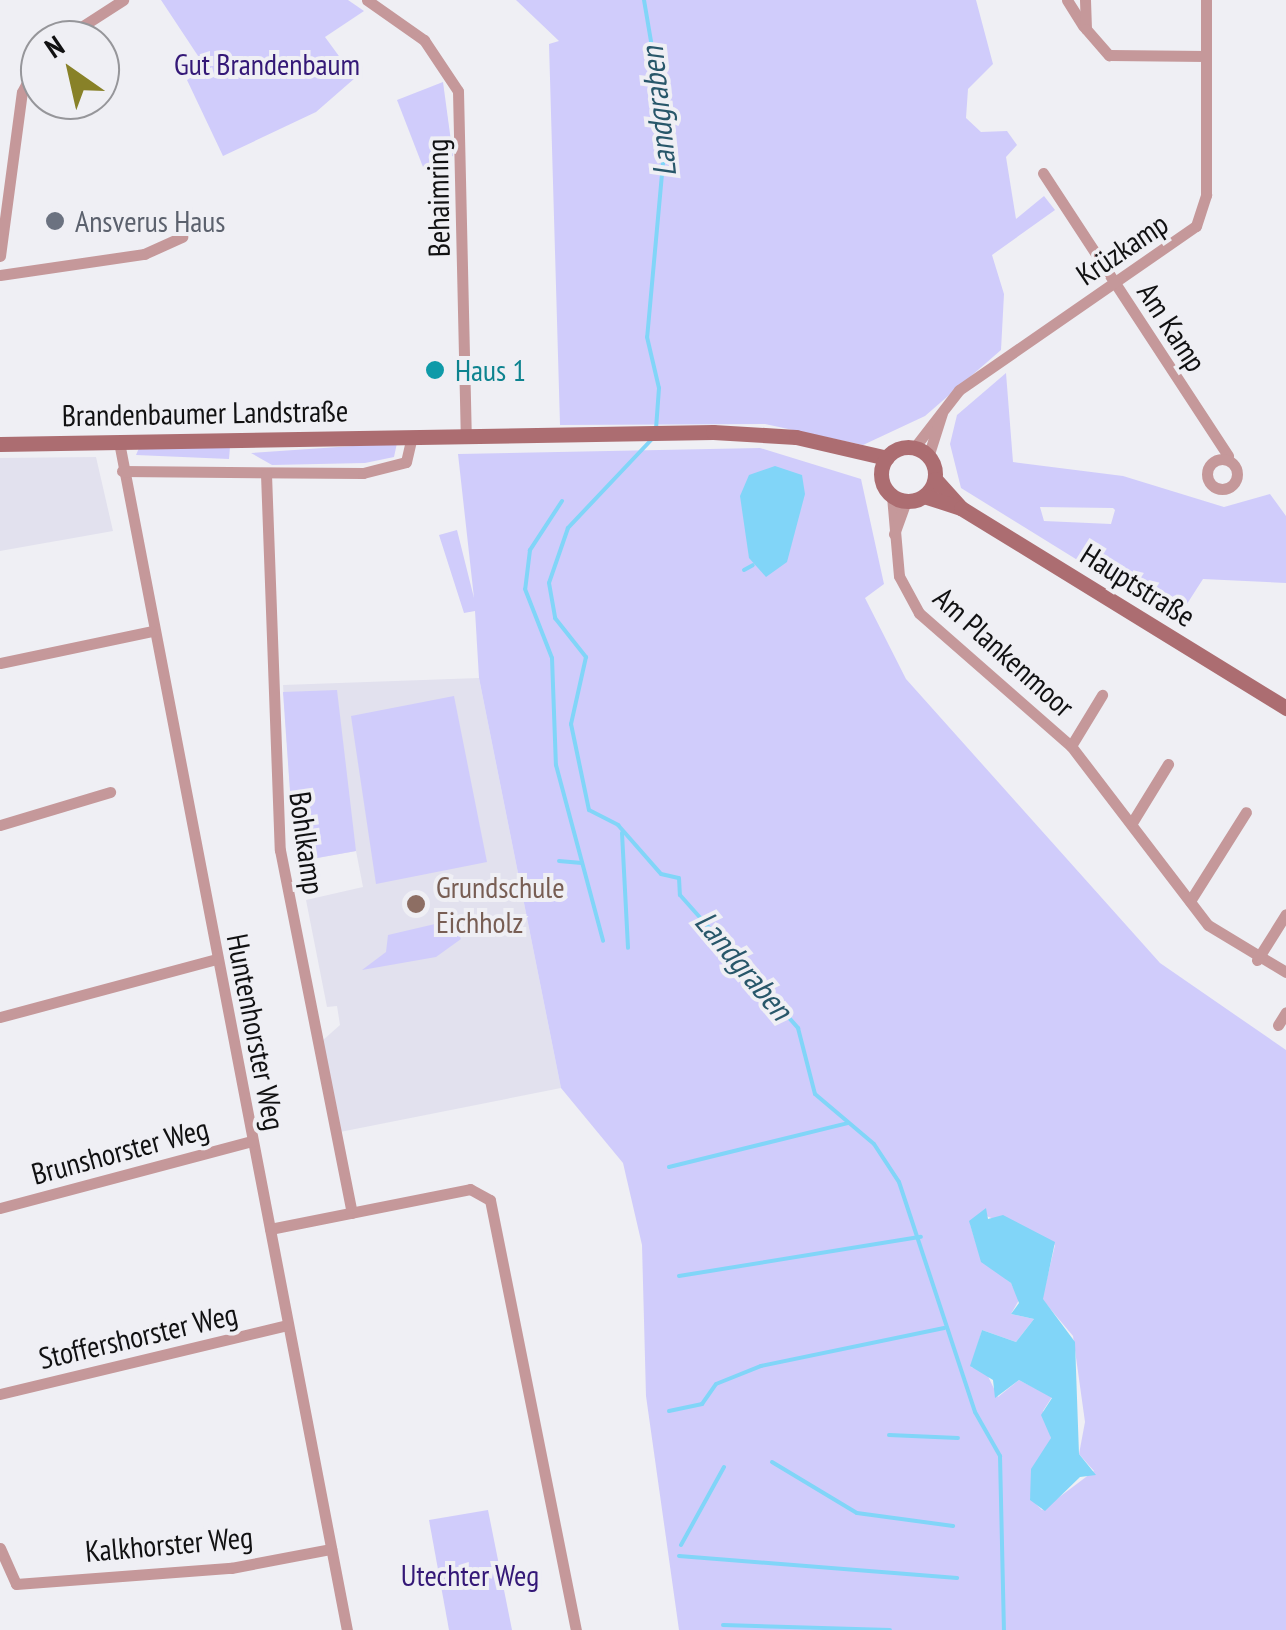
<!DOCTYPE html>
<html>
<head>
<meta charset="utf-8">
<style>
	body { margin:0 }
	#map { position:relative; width:1286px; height:1630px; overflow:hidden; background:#efeff4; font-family:"PT Sans Narrow",sans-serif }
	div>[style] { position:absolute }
	.built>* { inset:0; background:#e2e1ee }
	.green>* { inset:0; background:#d0ccfb }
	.water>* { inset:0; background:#81d5f8 }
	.stream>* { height:4px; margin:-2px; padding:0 2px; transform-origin:2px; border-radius:2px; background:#81d5f8 }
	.street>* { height:11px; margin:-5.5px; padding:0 5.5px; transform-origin:5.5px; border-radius:5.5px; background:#c5989a }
	.street>.ring { margin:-5.5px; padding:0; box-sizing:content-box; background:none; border:11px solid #c5989a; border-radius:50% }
	.secondary>* { height:15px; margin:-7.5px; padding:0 7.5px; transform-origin:7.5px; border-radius:7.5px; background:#ac6d71 }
	.secondary>.ring { margin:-7.5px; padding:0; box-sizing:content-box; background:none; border:15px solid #ac6d71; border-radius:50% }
	.dots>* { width:28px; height:28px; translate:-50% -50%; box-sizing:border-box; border:5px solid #efeff4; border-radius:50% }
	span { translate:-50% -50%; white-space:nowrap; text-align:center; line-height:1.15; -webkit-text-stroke:8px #efeff4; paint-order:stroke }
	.park-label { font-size:30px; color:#341877 }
	.street-label { font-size:30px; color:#111112 }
	.worship-label { font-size:30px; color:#5b616d }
	.left { translate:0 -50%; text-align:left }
	.culture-label { font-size:30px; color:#0d838f }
	.education-label { font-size:30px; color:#785e54 }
	.water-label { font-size:32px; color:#28576a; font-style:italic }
	.north { position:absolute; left:20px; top:20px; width:100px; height:100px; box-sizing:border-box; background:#efeff4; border:2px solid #96969a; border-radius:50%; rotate:326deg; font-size:28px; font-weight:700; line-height:40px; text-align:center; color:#111112 }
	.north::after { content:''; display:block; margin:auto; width:35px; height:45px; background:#888128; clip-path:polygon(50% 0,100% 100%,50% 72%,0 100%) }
</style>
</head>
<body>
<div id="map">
	<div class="built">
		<i style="clip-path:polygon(96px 457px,113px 531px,0 551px,0 458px)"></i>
		<i style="clip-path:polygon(479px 678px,561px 1088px,340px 1132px,322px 1041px,340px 1025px,337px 1006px,327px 1007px,306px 900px,363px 887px,356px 851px,295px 862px,283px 685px)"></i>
	</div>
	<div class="green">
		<i style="clip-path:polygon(161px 0,348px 0,364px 11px,325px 37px,355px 78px,316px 112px,223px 156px,187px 80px,206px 68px)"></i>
		<i style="clip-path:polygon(516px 0,976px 0,993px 64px,968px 89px,966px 118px,981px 132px,1007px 131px,1017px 145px,1006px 157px,1016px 219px,1044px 196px,1055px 210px,992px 255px,1004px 294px,1001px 350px,925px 416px,863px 445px,765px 424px,560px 425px,549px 44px,559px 41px)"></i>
		<i style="clip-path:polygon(443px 82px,453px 156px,423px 167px,397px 100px)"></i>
		<i style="clip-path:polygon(evenodd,1006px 373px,1013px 462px,1123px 476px,1224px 507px,1270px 494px,1286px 516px,1286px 583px,1203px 579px,1176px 621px,961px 488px,950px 444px,957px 415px,1006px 373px,1040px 507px,1113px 508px,1115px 510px,1111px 524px,1044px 521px,1040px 507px)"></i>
		<i style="clip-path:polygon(397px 443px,394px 457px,365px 463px,272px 465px,251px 453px)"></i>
		<i style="clip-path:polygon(230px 447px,229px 459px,136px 455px,139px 448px)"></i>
		<i style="clip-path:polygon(evenodd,760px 448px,861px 479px,884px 584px,865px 598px,906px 679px,1160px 963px,1286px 1050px,1286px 1630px,679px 1630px,646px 1396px,642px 1245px,623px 1163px,561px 1088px,479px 678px,475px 611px,464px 613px,439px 535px,457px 530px,474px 598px,458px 454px,760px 448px,984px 1215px,1055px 1245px,1042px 1299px,1073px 1336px,1085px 1422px,1079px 1454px,1094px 1471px,1042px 1510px,1030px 1498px,1051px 1438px,1043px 1411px,1052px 1397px,1019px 1380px,998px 1397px,986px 1372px,971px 1367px,982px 1330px,1016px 1342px,1034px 1319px,1011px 1314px,1019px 1300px,1011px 1283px,981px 1259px,970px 1224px,984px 1215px)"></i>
		<i style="clip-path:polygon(337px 690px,356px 851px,295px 862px,283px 692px)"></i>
		<i style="clip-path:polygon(454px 696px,487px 862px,376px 884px,351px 716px)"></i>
		<i style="clip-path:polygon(452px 920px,461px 939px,436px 957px,362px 970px,386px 952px,388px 935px)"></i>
		<i style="clip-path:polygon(488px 1510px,512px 1630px,449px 1630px,429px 1520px)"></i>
	</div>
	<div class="water">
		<i style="clip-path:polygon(775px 466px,802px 475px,805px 494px,787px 562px,766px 577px,749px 558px,740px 496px,749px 475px)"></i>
		<i style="clip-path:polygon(986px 1208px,988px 1219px,1003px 1215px,1055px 1242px,1043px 1299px,1075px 1342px,1079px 1454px,1096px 1475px,1080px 1477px,1045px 1511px,1030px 1500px,1031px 1469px,1051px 1438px,1041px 1415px,1052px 1398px,1019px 1380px,995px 1398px,993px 1380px,970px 1366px,982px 1330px,1016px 1342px,1034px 1319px,1011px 1314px,1019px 1303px,1011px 1283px,981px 1262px,969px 1221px)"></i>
	</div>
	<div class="stream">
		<i style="left:644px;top:0;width:132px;rotate:80.4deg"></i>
		<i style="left:666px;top:130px;width:208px;rotate:95.2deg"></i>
		<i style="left:647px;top:337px;width:52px;rotate:76.8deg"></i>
		<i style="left:659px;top:388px;width:41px;rotate:94.2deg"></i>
		<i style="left:653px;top:438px;width:124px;rotate:133.4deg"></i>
		<i style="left:568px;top:528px;width:58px;rotate:109.1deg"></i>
		<i style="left:549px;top:583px;width:36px;rotate:80deg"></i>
		<i style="left:555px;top:618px;width:50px;rotate:51.5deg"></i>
		<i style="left:586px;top:657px;width:69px;rotate:102.6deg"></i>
		<i style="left:571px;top:724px;width:88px;rotate:78.2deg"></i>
		<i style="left:589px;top:810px;width:33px;rotate:27deg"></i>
		<i style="left:618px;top:825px;width:65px;rotate:48.7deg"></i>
		<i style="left:661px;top:874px;width:18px;rotate:13deg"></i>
		<i style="left:679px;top:878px;width:17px;rotate:87deg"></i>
		<i style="left:680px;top:895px;width:178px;rotate:48.4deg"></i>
		<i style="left:798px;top:1028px;width:68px;rotate:75.6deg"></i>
		<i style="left:815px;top:1094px;width:77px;rotate:40.3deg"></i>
		<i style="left:874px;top:1144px;width:45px;rotate:56.7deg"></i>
		<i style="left:899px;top:1182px;width:242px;rotate:71.7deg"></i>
		<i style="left:975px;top:1412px;width:51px;rotate:60.4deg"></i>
		<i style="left:1000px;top:1456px;width:174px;rotate:88.7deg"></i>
		<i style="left:562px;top:501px;width:59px;rotate:123.1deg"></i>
		<i style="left:530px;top:550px;width:39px;rotate:97deg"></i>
		<i style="left:525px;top:589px;width:74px;rotate:68.6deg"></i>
		<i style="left:552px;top:658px;width:107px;rotate:87.9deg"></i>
		<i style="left:556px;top:765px;width:182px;rotate:75deg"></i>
		<i style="left:744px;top:570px;width:10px;rotate:-29deg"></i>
		<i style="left:622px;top:833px;width:115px;rotate:87deg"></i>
		<i style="left:559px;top:861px;width:23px;rotate:5deg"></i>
		<i style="left:669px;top:1167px;width:184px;rotate:-13.8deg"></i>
		<i style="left:679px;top:1276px;width:245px;rotate:-9.2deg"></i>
		<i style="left:669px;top:1411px;width:34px;rotate:-12deg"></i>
		<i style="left:702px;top:1404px;width:24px;rotate:-55deg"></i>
		<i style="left:716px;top:1384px;width:48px;rotate:-21.8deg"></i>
		<i style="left:761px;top:1366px;width:187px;rotate:-11.7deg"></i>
		<i style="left:889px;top:1435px;width:69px;rotate:2.5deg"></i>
		<i style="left:772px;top:1462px;width:99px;rotate:31deg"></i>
		<i style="left:857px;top:1513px;width:97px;rotate:7.7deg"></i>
		<i style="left:681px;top:1545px;width:89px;rotate:-61.1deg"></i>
		<i style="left:679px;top:1556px;width:279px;rotate:4.5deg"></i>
		<i style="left:723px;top:1625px;width:167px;rotate:1.7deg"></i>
	</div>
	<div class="street">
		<i style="left:367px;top:0;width:70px;rotate:35.1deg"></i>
		<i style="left:424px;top:40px;width:61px;rotate:56.3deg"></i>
		<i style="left:458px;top:91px;width:345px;rotate:88.7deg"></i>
		<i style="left:1067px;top:0;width:31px;rotate:58deg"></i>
		<i style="left:1085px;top:0;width:29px;rotate:88deg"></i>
		<i style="left:1086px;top:29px;width:35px;rotate:49deg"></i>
		<i style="left:1109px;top:55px;width:97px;rotate:0.6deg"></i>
		<i style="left:61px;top:40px;width:74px;rotate:-32.8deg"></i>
		<i style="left:1043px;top:173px;width:338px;rotate:56.8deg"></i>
		<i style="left:0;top:256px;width:165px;rotate:-82.4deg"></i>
		<i style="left:22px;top:92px;width:38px;rotate:-62deg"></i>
		<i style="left:0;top:275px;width:146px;rotate:-8.3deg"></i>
		<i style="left:144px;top:254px;width:42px;rotate:-24.1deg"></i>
		<i style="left:119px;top:442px;width:1210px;rotate:79.14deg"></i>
		<i style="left:914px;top:448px;width:73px;rotate:-52.2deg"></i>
		<i style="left:959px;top:390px;width:288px;rotate:-34.7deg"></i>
		<i style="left:1196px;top:226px;width:33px;rotate:-72deg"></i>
		<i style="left:1206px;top:195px;width:195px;rotate:-90deg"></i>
		<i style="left:928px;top:457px;width:46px;rotate:-72.3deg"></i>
		<i class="ring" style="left:1207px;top:459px;width:19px;height:19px"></i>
		<i style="left:122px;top:471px;width:241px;rotate:0.5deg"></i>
		<i style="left:363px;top:473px;width:44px;rotate:-14.3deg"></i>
		<i style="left:406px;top:462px;width:26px;rotate:-77deg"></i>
		<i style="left:266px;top:474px;width:376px;rotate:87.9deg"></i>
		<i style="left:280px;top:850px;width:370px;rotate:78.8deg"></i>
		<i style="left:892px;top:496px;width:80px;rotate:85deg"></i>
		<i style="left:899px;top:576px;width:42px;rotate:61.6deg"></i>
		<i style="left:919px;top:613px;width:202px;rotate:41.2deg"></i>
		<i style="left:1071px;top:746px;width:225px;rotate:52.6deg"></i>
		<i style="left:1208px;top:925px;width:91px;rotate:31.1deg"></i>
		<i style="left:894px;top:534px;width:35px;rotate:-70deg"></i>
		<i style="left:0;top:663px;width:155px;rotate:-11.9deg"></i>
		<i style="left:1071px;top:746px;width:60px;rotate:-58.7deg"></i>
		<i style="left:1133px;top:821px;width:67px;rotate:-58.4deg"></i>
		<i style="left:0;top:825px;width:115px;rotate:-16.7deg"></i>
		<i style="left:1190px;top:901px;width:105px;rotate:-57.8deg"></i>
		<i style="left:1257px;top:960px;width:54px;rotate:-57.8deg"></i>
		<i style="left:0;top:1017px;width:225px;rotate:-15deg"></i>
		<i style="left:1278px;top:1025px;width:15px;rotate:-58deg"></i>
		<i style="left:0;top:1208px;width:261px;rotate:-14.9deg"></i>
		<i style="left:270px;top:1229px;width:204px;rotate:-11.3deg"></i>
		<i style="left:470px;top:1189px;width:23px;rotate:29deg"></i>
		<i style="left:490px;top:1200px;width:439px;rotate:78.7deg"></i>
		<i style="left:0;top:1394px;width:296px;rotate:-13.5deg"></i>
		<i style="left:0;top:1548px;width:39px;rotate:66deg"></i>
		<i style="left:16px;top:1584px;width:216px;rotate:-4.3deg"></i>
		<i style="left:231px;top:1568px;width:102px;rotate:-10.8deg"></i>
	</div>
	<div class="secondary">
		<i style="left:0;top:444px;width:713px;rotate:-0.96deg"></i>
		<i style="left:713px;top:432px;width:83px;rotate:3.4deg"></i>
		<i style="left:796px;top:437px;width:93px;rotate:13deg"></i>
		<i class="ring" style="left:881px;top:447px;width:39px;height:39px"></i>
		<i style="left:935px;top:479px;width:39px;rotate:48deg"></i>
		<i style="left:924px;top:496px;width:39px;rotate:18deg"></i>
		<i style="left:961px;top:508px;width:382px;rotate:31.6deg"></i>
	</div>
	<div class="dots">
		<i style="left:55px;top:221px;background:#6b7280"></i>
		<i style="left:435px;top:370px;background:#0f9aa8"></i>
		<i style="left:416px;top:904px;background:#8d6e63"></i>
	</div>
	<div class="park-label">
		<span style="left:267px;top:64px">Gut Brandenbaum</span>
		<span style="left:470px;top:1575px">Utechter Weg</span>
	</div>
	<div class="street-label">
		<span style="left:438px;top:198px;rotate:-91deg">Behaimring</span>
		<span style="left:1122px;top:249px;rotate:-34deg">Krüzkamp</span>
		<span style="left:1172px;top:327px;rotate:57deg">Am Kamp</span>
		<span style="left:205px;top:413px;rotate:-1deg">Brandenbaumer Landstraße</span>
		<span style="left:1138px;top:585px;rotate:32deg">Hauptstraße</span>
		<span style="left:1004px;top:652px;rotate:42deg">Am Plankenmoor</span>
		<span style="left:307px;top:843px;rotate:82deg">Bohlkamp</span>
		<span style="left:256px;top:1032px;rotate:79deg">Huntenhorster Weg</span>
		<span style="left:120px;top:1151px;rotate:-15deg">Brunshorster Weg</span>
		<span style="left:138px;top:1336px;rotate:-13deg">Stoffershorster Weg</span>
		<span style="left:169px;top:1544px;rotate:-5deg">Kalkhorster Weg</span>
	</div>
	<div class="worship-label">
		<span class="left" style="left:75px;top:221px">Ansverus Haus</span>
	</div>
	<div class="culture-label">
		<span class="left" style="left:455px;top:370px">Haus 1</span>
	</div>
	<div class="education-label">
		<span class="left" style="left:436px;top:904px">Grundschule<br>Eichholz</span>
	</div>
	<div class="water-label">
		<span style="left:658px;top:112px;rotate:-96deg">Landgraben</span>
		<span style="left:744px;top:965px;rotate:50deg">Landgraben</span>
	</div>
	<div class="north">N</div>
</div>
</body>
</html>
